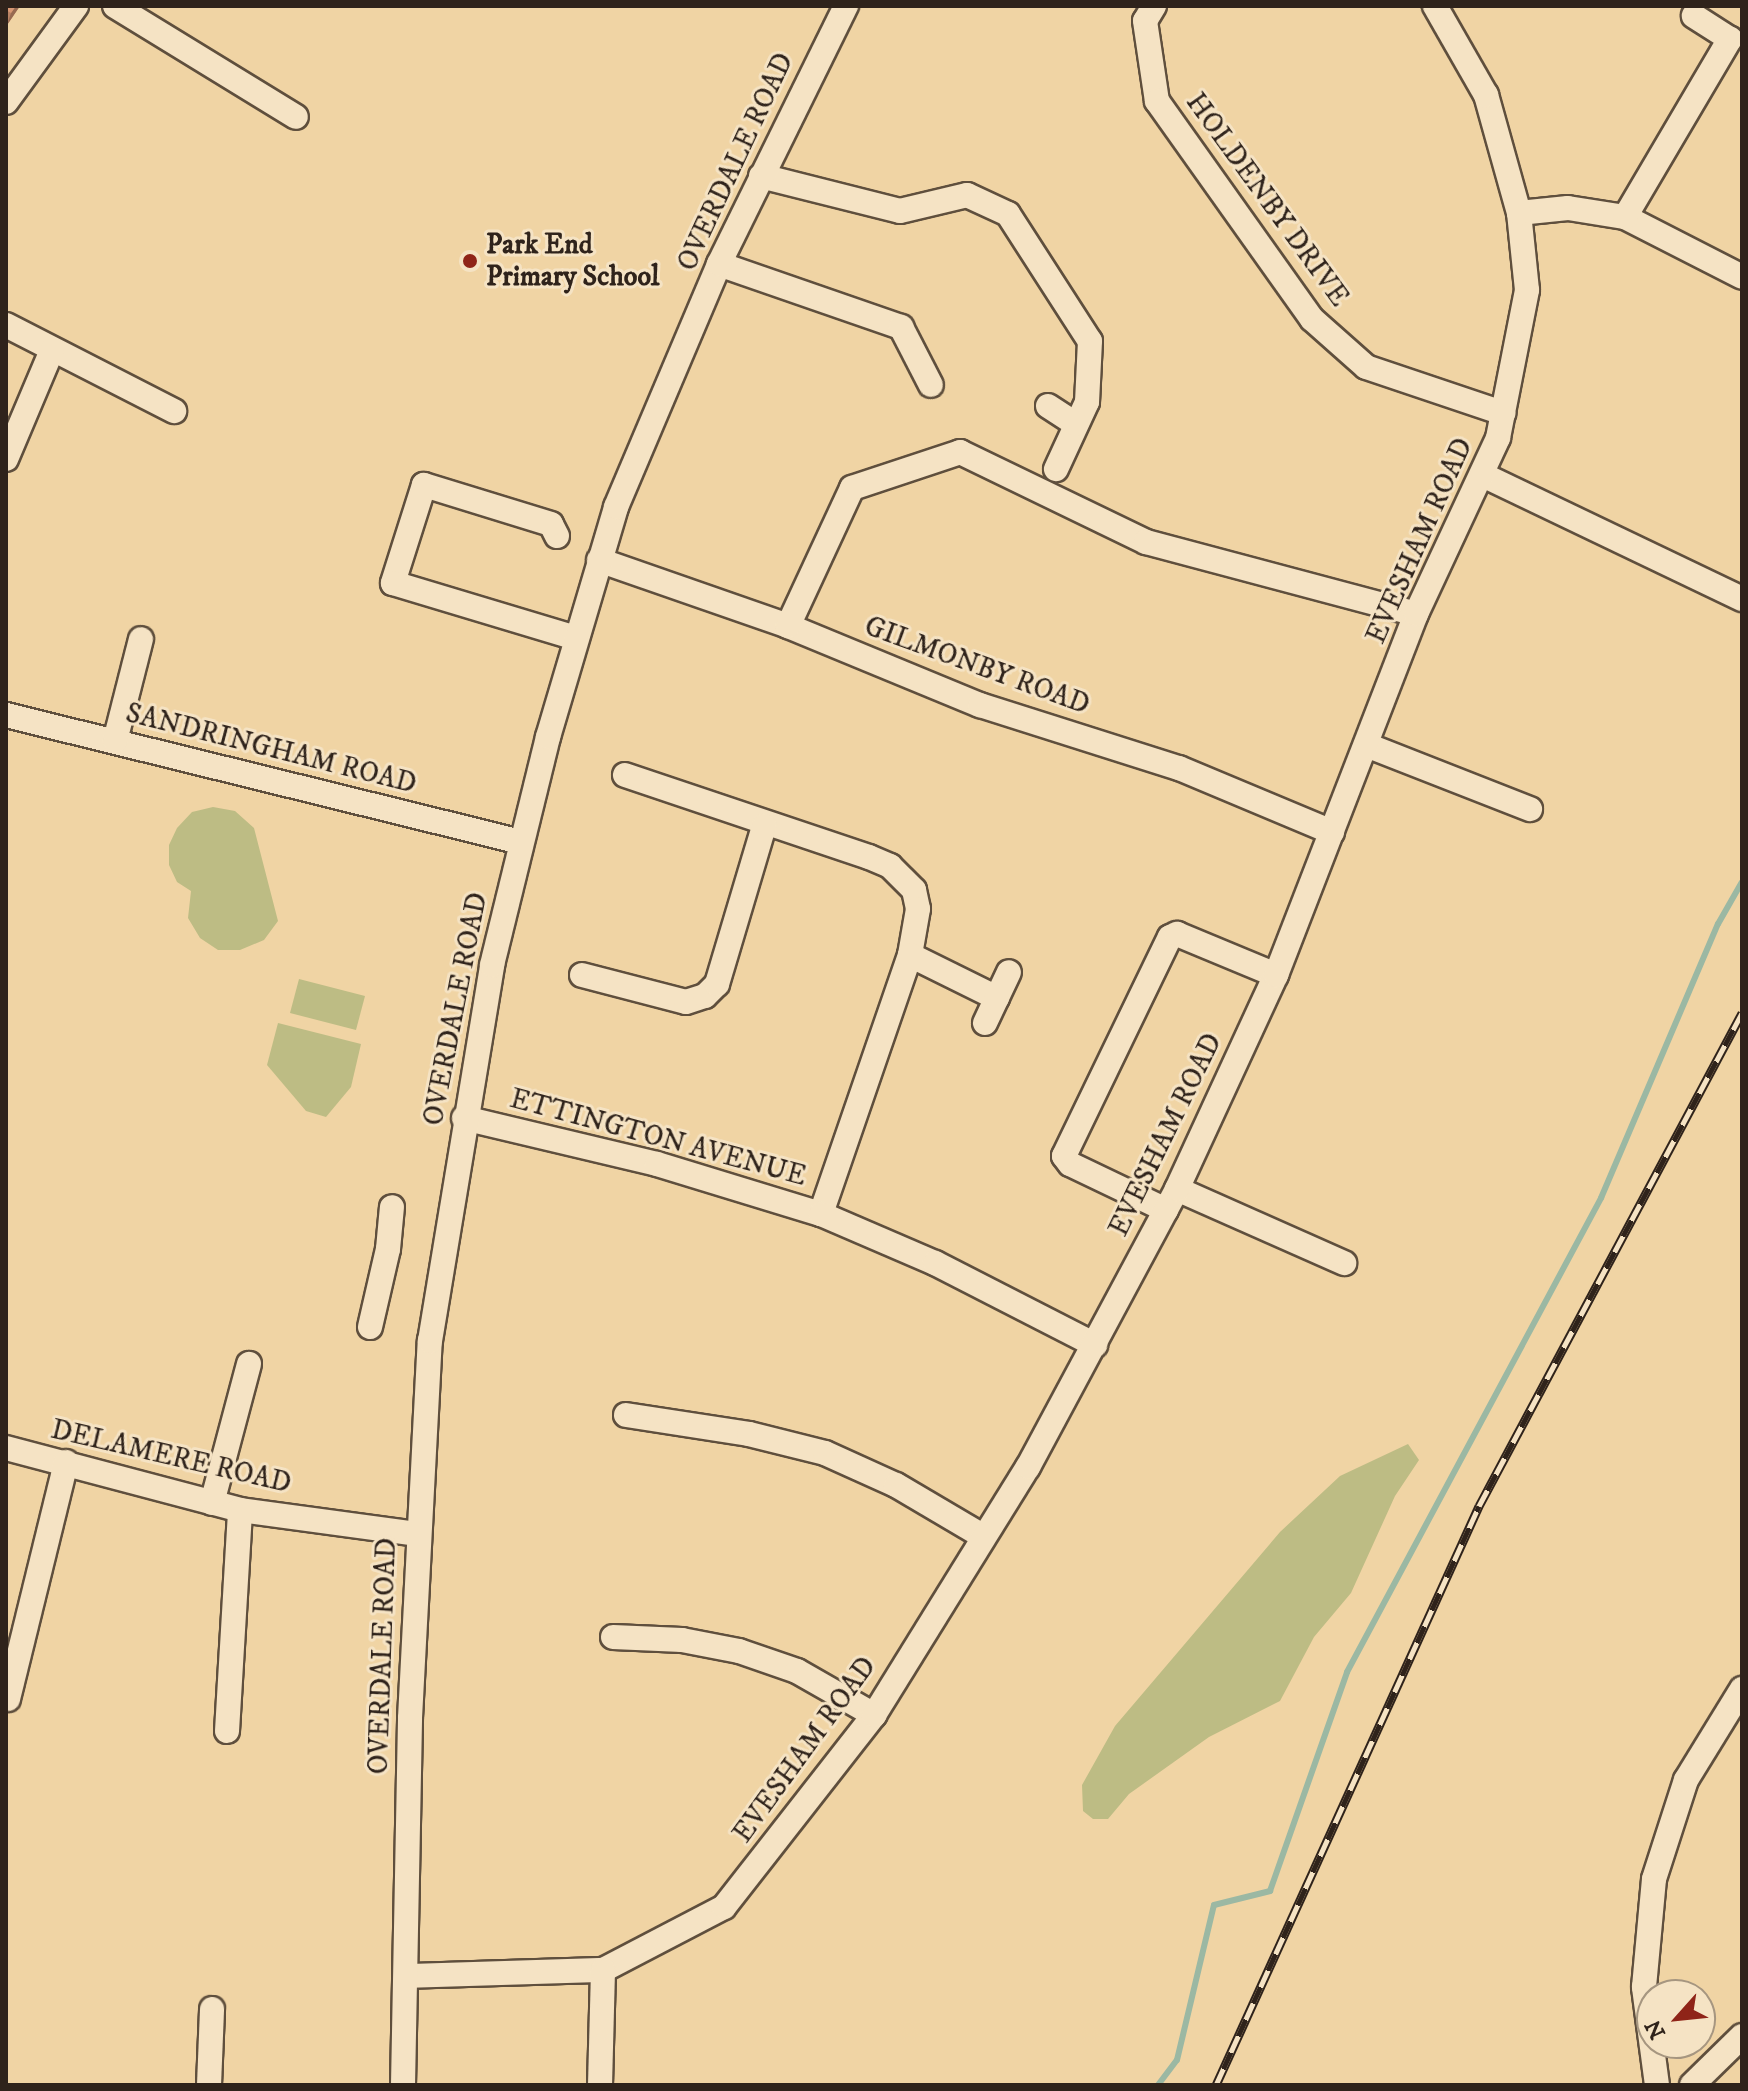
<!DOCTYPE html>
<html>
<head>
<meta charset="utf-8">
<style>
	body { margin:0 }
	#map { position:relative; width:1748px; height:2091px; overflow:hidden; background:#f0d4a4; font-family:"IM FELL DW Pica",serif }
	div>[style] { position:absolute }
	.green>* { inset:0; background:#bdbc84 }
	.stream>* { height:6px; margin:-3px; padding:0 3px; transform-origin:3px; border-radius:3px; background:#9bb8a3 }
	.roads { filter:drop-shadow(2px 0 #5f4f3d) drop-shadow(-2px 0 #5f4f3d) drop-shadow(0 2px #5f4f3d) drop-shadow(0 -2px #5f4f3d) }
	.minor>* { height:24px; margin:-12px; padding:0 12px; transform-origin:12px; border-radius:12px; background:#f5e3c4 }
	.rail>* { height:9px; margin-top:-4.5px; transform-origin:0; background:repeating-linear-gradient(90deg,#f5e3c4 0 18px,#2f231b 0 36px); box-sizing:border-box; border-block:2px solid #2f231b }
	.wall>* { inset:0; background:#ba8364 }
	.shaded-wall>* { inset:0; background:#976a51 }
	.building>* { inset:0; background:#d89874 }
	.dots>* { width:22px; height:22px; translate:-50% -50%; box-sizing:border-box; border:4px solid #f5e3c4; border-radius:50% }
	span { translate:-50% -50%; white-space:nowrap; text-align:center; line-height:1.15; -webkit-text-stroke:6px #f5e3c4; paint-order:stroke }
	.street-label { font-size:28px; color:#2f231b }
	.poi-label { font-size:28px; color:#2f231b; font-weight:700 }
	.left { translate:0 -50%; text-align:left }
	.frame { position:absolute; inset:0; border:8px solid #2f231b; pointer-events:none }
	.north { position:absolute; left:1636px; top:1979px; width:80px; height:80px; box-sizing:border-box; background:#f5e3c4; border:2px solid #a69680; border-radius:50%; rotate:243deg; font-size:22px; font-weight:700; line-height:32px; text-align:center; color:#2f231b }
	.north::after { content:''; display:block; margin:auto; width:28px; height:36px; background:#8f2418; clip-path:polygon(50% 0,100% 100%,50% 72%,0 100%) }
</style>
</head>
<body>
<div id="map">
	<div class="green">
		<i style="clip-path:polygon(213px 807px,235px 811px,254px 828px,278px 921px,264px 940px,240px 950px,218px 950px,200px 938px,188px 918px,191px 891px,177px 882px,169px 865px,169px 845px,177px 828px,192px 812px)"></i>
		<i style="clip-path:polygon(299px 979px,365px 996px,356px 1030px,290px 1013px)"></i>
		<i style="clip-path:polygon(278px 1023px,361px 1044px,351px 1087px,326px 1117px,306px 1111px,267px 1065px)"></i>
		<i style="clip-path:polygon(1408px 1444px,1419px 1460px,1395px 1496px,1351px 1593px,1314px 1637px,1280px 1701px,1209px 1737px,1129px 1794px,1108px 1819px,1093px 1819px,1083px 1811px,1082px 1785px,1115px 1726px,1280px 1532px,1340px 1476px)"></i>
	</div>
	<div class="stream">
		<i style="left:1158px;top:2085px;width:31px;rotate:-53deg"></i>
		<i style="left:1177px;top:2060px;width:159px;rotate:-76.6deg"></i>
		<i style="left:1214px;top:1905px;width:58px;rotate:-14deg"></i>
		<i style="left:1270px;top:1891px;width:232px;rotate:-70.6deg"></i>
		<i style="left:1347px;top:1672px;width:538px;rotate:-61.81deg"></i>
		<i style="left:1601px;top:1198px;width:298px;rotate:-66.9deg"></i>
		<i style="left:1718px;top:924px;width:48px;rotate:-60.3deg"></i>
	</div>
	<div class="roads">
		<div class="minor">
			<i style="left:115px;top:6px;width:212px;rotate:31.5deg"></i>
			<i style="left:1154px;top:6px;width:17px;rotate:121deg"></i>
			<i style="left:1145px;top:21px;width:81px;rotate:81.5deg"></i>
			<i style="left:1157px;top:101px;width:267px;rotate:54.6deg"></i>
			<i style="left:1312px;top:319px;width:72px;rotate:41.6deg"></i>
			<i style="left:1366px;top:367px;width:145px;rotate:18.6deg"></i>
			<i style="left:6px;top:102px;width:119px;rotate:-53.9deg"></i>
			<i style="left:761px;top:176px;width:143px;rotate:14.1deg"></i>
			<i style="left:900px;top:211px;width:69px;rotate:-13.4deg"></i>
			<i style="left:967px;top:195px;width:45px;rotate:24.9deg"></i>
			<i style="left:1008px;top:214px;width:151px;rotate:57.2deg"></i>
			<i style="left:1090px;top:341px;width:61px;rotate:92.8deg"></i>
			<i style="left:1087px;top:402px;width:74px;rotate:114.8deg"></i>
			<i style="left:1519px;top:213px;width:49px;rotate:-5.8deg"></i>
			<i style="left:1568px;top:208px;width:58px;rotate:9deg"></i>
			<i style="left:1625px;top:217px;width:131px;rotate:27.1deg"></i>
			<i style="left:1625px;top:217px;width:207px;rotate:-59.5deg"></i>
			<i style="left:1730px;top:39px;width:43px;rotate:-147.4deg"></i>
			<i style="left:719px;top:264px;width:193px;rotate:19.1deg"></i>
			<i style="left:901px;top:327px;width:65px;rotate:62.7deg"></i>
			<i style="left:6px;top:325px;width:189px;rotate:27.1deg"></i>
			<i style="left:1048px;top:406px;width:33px;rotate:33deg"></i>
			<i style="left:6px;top:459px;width:118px;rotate:-67.1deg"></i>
			<i style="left:1483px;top:475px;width:287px;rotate:25.6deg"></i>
			<i style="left:557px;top:536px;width:13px;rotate:-117deg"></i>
			<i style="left:551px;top:524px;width:133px;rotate:-162.9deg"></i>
			<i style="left:424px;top:485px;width:103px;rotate:107.6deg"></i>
			<i style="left:393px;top:583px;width:191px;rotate:16.7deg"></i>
			<i style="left:599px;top:560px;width:200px;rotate:19.2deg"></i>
			<i style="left:788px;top:626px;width:208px;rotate:22.4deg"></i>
			<i style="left:980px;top:705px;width:209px;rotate:17.6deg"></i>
			<i style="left:1179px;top:768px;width:166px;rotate:22.7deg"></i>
			<i style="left:788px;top:626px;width:152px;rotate:-65.1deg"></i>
			<i style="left:852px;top:488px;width:114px;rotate:-18.4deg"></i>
			<i style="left:960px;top:452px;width:207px;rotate:25.8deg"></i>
			<i style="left:1146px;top:542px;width:279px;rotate:14.9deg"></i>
			<i style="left:6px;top:715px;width:530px;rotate:13.85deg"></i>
			<i style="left:115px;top:741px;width:105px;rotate:-75.7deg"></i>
			<i style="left:1369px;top:746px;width:173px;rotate:21.4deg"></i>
			<i style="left:625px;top:775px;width:257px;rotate:18.6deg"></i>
			<i style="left:869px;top:857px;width:23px;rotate:23deg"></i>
			<i style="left:890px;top:866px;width:34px;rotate:45deg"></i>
			<i style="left:914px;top:890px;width:19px;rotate:78deg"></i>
			<i style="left:918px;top:909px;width:47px;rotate:99.9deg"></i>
			<i style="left:910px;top:955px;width:274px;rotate:109deg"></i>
			<i style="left:910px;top:955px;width:97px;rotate:26.3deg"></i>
			<i style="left:582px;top:975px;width:107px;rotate:14.6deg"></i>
			<i style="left:686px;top:1002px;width:20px;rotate:-18deg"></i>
			<i style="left:705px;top:996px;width:17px;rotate:-45deg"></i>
			<i style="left:717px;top:984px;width:165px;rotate:-73.4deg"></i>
			<i style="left:985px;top:1023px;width:56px;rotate:-64.8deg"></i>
			<i style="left:464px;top:1118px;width:198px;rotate:13.4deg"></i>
			<i style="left:657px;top:1164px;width:171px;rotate:17deg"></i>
			<i style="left:821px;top:1214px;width:124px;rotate:23.3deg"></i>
			<i style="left:935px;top:1263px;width:180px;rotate:27.1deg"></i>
			<i style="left:1177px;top:1189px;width:183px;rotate:23.9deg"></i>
			<i style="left:1166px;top:1210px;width:106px;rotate:-154.4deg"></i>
			<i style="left:1070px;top:1164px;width:10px;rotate:-127deg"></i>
			<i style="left:1064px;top:1156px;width:243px;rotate:-64.2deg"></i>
			<i style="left:1170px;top:937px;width:8px;rotate:-23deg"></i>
			<i style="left:1177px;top:934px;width:107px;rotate:22.5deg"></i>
			<i style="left:370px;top:1327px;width:80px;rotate:-77deg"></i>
			<i style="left:388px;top:1249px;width:42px;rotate:-84.6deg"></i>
			<i style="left:626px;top:1415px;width:124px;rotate:8.8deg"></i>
			<i style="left:749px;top:1434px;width:78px;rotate:14deg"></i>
			<i style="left:825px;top:1453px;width:78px;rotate:24.3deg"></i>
			<i style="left:896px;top:1485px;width:99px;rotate:30.5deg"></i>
			<i style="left:6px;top:1448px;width:242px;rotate:14.8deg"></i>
			<i style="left:240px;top:1510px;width:179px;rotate:7.7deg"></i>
			<i style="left:212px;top:1503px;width:144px;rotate:-75.1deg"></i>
			<i style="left:613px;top:1637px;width:69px;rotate:2.5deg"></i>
			<i style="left:682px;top:1640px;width:58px;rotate:10.9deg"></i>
			<i style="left:739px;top:1651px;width:61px;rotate:19deg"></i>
			<i style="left:797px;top:1671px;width:89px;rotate:29.7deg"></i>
			<i style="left:8px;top:1699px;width:244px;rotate:-76.2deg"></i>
			<i style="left:227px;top:1731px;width:221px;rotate:-86.6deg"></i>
			<i style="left:407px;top:1976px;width:196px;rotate:-1.8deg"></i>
			<i style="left:603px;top:1970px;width:136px;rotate:-27.5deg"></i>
			<i style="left:724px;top:1907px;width:244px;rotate:-52deg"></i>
			<i style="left:874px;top:1715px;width:292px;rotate:-58.2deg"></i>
			<i style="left:1028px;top:1467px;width:315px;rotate:-61.8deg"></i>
			<i style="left:1177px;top:1189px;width:236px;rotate:-65.2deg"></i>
			<i style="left:1276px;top:975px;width:387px;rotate:-68.8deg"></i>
			<i style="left:1416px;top:614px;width:194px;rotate:-65deg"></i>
			<i style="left:1498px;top:438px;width:151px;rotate:-78.9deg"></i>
			<i style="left:1527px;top:290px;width:77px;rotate:-95.9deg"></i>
			<i style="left:1519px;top:213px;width:123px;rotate:-105.6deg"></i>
			<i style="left:1486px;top:95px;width:103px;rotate:-119.8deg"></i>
			<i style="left:209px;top:2085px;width:76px;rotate:-87.7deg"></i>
			<i style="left:403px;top:2085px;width:367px;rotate:-88.9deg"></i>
			<i style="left:410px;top:1718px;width:378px;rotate:-87deg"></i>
			<i style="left:430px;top:1341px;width:381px;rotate:-80.6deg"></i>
			<i style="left:492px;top:965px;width:235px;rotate:-76.2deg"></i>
			<i style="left:548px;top:737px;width:240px;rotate:-73.5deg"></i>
			<i style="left:616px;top:507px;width:264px;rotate:-67deg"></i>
			<i style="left:719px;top:264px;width:288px;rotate:-63.8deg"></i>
			<i style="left:600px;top:2085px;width:115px;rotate:-88.5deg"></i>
			<i style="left:1657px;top:2085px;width:99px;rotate:-97.6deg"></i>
			<i style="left:1644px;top:1987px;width:108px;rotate:-84.7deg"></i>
			<i style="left:1654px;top:1879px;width:104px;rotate:-72.1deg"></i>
			<i style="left:1686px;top:1780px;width:107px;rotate:-58.4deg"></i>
			<i style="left:1692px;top:2085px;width:70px;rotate:-44.4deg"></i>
		</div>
	</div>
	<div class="rail">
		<i style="left:1216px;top:2085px;width:636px;rotate:-65.57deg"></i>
		<i style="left:1479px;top:1506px;width:559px;rotate:-61.92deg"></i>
	</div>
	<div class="wall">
		<i style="clip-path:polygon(6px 6px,20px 6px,7px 25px,6px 24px)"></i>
	</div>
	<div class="shaded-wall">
		<i style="clip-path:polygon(16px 6px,20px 6px,7px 25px,11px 13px)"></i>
	</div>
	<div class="building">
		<i style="clip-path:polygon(6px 6px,16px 6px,11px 13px,6px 10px)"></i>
	</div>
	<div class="dots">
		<i style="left:470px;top:261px;background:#8f2418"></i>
	</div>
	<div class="street-label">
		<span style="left:736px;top:162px;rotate:-65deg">OVERDALE ROAD</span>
		<span style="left:1267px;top:200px;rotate:54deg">HOLDENBY DRIVE</span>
		<span style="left:1420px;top:541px;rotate:-66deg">EVESHAM ROAD</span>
		<span style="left:977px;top:666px;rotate:20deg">GILMONBY ROAD</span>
		<span style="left:271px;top:749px;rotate:14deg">SANDRINGHAM ROAD</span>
		<span style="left:456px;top:1009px;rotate:-79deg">OVERDALE ROAD</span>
		<span style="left:1166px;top:1135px;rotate:-64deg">EVESHAM ROAD</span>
		<span style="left:658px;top:1138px;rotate:15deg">ETTINGTON AVENUE</span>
		<span style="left:171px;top:1457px;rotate:13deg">DELAMERE ROAD</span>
		<span style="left:383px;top:1656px;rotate:-88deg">OVERDALE ROAD</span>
		<span style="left:805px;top:1750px;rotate:-54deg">EVESHAM ROAD</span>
	</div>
	<div class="poi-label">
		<span class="left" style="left:486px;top:261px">Park End<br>Primary School</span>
	</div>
	<div class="frame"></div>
	<div class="north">N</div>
</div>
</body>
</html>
